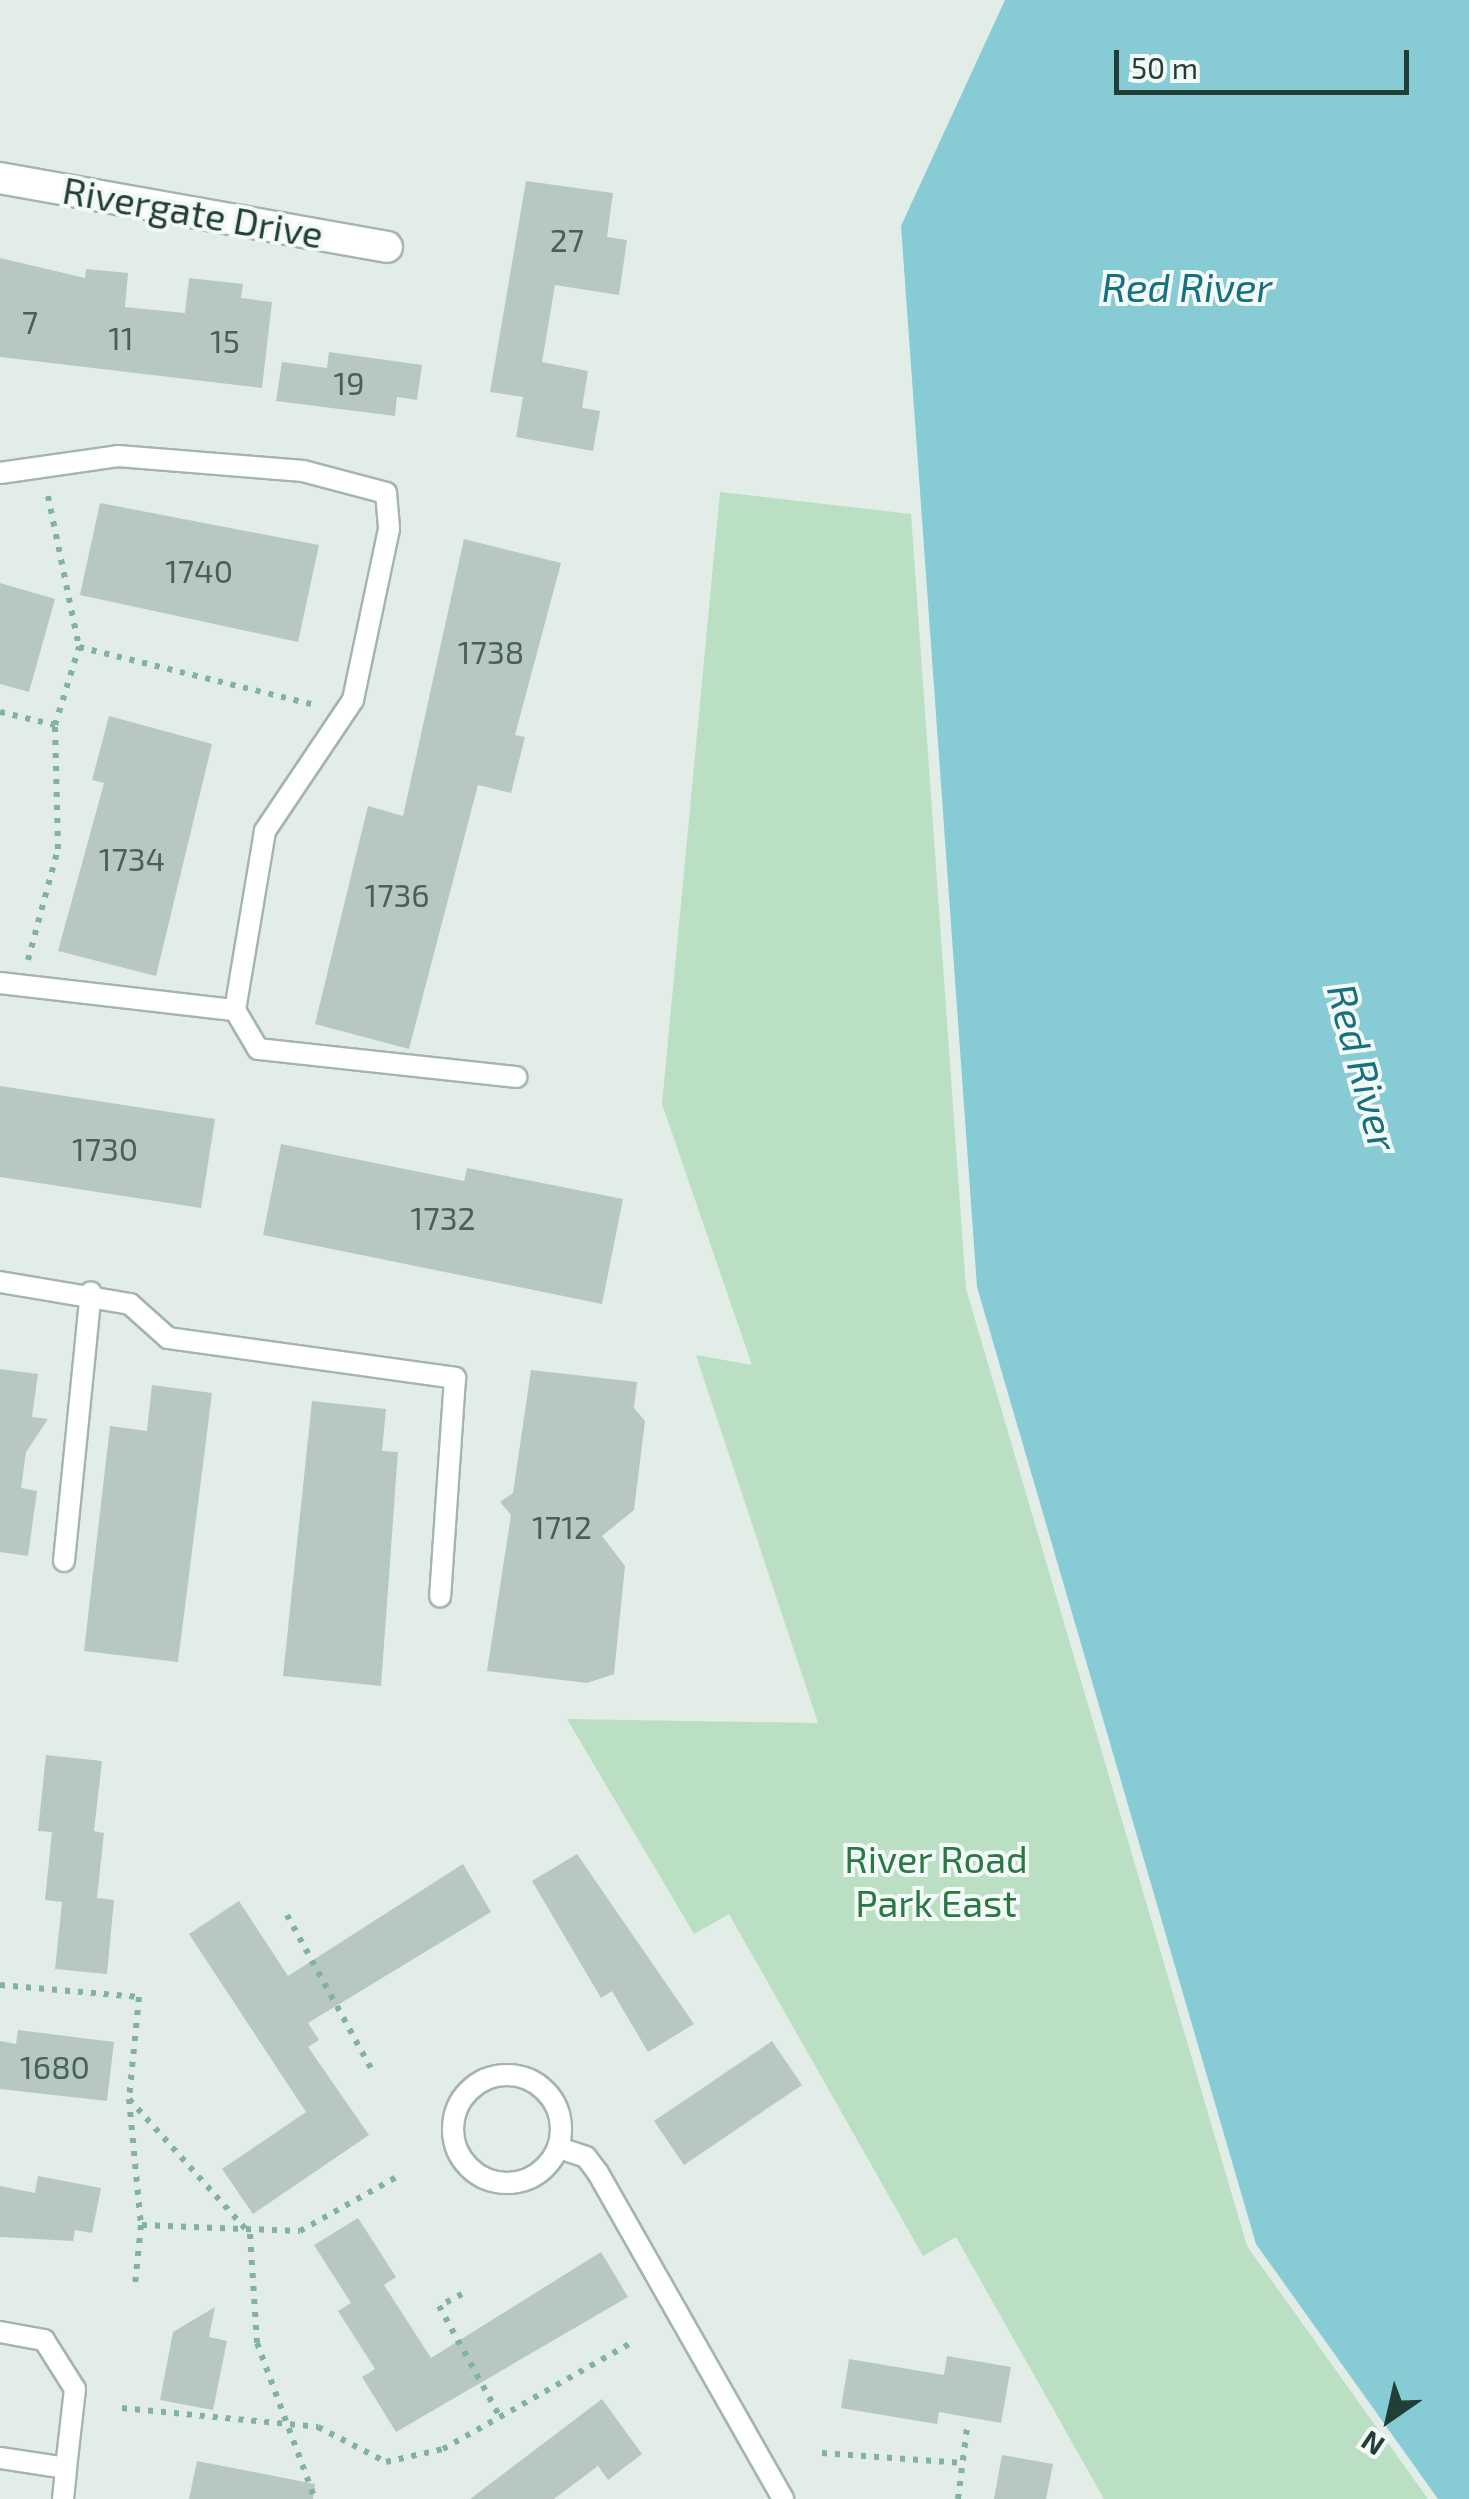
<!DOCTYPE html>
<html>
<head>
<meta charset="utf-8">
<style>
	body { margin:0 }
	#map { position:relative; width:1469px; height:2499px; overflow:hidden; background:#e2ede8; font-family:"Exo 2",sans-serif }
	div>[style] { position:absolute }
	.green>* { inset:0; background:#badfc3 }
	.water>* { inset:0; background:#87cbd5 }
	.building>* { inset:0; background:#b7c8c1 }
	.path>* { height:6px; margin-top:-3px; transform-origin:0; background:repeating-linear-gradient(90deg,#81b2a2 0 5px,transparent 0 13px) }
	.roads { filter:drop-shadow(2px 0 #a4b5af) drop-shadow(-2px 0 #a4b5af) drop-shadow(0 2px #a4b5af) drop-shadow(0 -2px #a4b5af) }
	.lane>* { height:20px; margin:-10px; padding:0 10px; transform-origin:10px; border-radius:10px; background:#fff }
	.lane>.ring { margin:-10px; padding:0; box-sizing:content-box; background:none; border:20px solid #fff; border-radius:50% }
	.street>* { height:30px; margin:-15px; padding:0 15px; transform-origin:15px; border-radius:15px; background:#fff }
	span { translate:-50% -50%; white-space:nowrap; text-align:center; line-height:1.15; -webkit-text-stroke:8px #f3f9f6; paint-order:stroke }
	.number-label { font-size:32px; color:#46615a }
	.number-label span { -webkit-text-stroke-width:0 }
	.street-label { font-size:38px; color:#213f37 }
	.park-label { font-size:38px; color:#297846 }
	.water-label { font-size:40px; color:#17707f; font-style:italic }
	.north { position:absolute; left:1339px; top:2369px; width:100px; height:100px; -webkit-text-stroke:8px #f3f9f6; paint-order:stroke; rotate:214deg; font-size:28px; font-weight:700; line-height:40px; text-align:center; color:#213f37 }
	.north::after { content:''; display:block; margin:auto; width:35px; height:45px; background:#213f37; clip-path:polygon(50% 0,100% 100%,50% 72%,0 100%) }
	.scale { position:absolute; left:1114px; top:50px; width:295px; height:45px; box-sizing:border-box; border:5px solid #213f37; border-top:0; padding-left:12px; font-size:30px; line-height:35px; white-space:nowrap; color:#213f37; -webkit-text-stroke:8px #f3f9f6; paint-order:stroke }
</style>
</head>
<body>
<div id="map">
	<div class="green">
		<i style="clip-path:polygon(720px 492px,911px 514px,966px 1289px,1247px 2246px,1428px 2499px,1104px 2499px,956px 2237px,923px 2256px,729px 1914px,694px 1934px,567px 1719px,818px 1723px,696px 1355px,752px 1365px,662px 1104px)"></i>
	</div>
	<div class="water">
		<i style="clip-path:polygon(1005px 0,1469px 0,1469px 2499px,1438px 2499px,1256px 2244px,977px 1287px,901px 226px)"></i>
	</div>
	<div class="building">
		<i style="clip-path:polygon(526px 181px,613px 193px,607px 237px,627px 240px,619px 295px,555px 285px,542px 362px,588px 371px,582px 408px,600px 411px,593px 451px,516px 437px,523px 397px,490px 392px)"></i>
		<i style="clip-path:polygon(0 258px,85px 278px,86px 269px,128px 273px,125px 307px,185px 313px,189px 278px,243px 284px,241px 298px,272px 302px,262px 388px,0 357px)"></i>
		<i style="clip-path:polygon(329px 352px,422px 365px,417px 400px,397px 397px,395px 416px,276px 401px,282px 362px,327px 368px)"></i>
		<i style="clip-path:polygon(100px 503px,319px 545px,298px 642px,80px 595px)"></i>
		<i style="clip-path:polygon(464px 539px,561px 563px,515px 735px,525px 737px,511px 793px,478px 785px,409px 1049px,315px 1024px,368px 806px,403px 816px)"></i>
		<i style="clip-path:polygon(0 583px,55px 599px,29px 692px,0 684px)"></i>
		<i style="clip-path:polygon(109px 716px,212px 744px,156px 976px,58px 951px,104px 783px,92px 780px)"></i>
		<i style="clip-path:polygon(0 1086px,215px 1119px,201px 1208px,0 1177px)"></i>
		<i style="clip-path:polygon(281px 1144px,464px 1181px,467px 1168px,623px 1199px,602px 1304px,263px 1235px)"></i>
		<i style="clip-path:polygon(0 1369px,38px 1374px,32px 1417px,48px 1419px,26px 1452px,21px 1488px,37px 1491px,28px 1556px,0 1552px)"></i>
		<i style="clip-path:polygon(531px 1370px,637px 1382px,634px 1408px,645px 1421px,634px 1510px,602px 1536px,625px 1566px,614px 1674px,587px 1683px,487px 1671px,511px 1515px,500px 1502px,513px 1493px)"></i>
		<i style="clip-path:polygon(152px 1385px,212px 1393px,178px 1662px,84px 1651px,110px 1426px,147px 1431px)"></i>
		<i style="clip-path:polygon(312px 1401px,386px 1409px,382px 1451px,398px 1452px,381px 1686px,283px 1676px)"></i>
		<i style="clip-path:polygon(46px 1755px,102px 1761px,94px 1831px,104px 1833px,97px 1898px,114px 1900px,107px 1974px,55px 1969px,62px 1902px,45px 1900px,52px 1832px,38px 1831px)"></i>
		<i style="clip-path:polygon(577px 1854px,694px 2024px,648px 2052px,612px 1991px,601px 1998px,532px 1881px)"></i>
		<i style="clip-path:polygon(463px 1864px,491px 1912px,308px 2023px,319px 2040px,308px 2047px,369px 2135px,253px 2214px,222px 2169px,306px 2112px,189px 1934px,239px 1901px,288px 1976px)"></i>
		<i style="clip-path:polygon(18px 2030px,114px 2042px,107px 2101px,0 2089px,0 2041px,16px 2044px)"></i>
		<i style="clip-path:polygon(772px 2041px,802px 2085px,684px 2165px,654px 2121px)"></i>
		<i style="clip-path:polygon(38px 2176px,101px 2188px,92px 2233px,75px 2230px,73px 2241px,0 2237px,0 2186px,35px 2193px)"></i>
		<i style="clip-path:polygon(358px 2218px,396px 2277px,384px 2285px,431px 2358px,601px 2252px,628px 2297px,396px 2432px,362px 2377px,375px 2369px,338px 2311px,351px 2303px,314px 2245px)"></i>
		<i style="clip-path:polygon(215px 2307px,209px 2337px,227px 2341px,213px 2410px,160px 2400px,173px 2332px)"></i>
		<i style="clip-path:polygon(947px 2356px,1011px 2367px,1001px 2423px,939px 2412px,937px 2424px,841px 2408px,849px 2359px,944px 2375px)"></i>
		<i style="clip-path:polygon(602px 2399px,642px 2454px,608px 2480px,598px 2466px,554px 2499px,470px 2499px)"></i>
		<i style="clip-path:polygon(1002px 2455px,1053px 2464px,1046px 2499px,994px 2499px)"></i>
		<i style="clip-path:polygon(197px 2461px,315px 2484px,313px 2499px,189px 2499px)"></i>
	</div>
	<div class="path">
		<i style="left:48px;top:496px;width:154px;rotate:78.4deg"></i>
		<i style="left:79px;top:647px;width:243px;rotate:13.8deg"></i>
		<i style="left:0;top:712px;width:57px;rotate:13.3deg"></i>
		<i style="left:28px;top:960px;width:115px;rotate:-74.9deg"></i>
		<i style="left:58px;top:849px;width:124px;rotate:-91.4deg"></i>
		<i style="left:55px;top:725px;width:82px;rotate:-72.9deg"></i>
		<i style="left:287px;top:1915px;width:179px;rotate:61.3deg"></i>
		<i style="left:0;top:1985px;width:140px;rotate:4.9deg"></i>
		<i style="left:139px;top:1997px;width:102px;rotate:95.6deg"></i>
		<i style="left:129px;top:2099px;width:127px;rotate:84.6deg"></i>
		<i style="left:141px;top:2225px;width:59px;rotate:95.8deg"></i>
		<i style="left:129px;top:2099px;width:181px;rotate:48.1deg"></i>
		<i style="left:250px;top:2234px;width:109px;rotate:86.3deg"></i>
		<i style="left:257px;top:2343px;width:166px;rotate:69.6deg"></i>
		<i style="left:142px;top:2225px;width:158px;rotate:2.2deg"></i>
		<i style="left:300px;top:2231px;width:115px;rotate:-29.2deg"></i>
		<i style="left:462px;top:2294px;width:26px;rotate:152deg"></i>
		<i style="left:439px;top:2306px;width:127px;rotate:61.2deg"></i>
		<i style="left:122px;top:2408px;width:197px;rotate:5.5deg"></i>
		<i style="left:318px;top:2427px;width:76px;rotate:27.2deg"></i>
		<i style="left:386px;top:2462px;width:58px;rotate:-12.8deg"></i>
		<i style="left:443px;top:2449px;width:216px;rotate:-29.4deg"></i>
		<i style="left:822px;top:2453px;width:141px;rotate:4.1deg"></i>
		<i style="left:958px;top:2499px;width:72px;rotate:-82.8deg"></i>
	</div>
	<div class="roads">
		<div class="lane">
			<i style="left:0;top:473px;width:119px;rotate:-8.2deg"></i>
			<i style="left:118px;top:456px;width:186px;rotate:4.6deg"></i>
			<i style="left:303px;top:471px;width:86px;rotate:14.8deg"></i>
			<i style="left:386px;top:493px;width:36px;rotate:85deg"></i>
			<i style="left:389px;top:529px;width:175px;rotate:101.9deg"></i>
			<i style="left:353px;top:700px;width:158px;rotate:123.9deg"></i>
			<i style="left:265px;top:831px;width:181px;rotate:99.5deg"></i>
			<i style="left:0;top:983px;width:237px;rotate:6.6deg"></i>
			<i style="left:235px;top:1010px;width:45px;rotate:59.5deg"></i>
			<i style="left:258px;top:1049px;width:260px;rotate:6.2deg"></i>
			<i style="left:0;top:1282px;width:132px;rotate:9.6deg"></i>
			<i style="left:130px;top:1304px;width:51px;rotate:41.8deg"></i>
			<i style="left:168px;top:1338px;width:290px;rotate:7.9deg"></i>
			<i style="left:455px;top:1378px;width:219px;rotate:93.9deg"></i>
			<i style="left:64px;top:1561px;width:270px;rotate:-84.3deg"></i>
			<i class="ring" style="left:453px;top:2075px;width:88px;height:88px"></i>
			<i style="left:559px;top:2148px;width:28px;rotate:18deg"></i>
			<i style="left:586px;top:2157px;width:20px;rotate:53deg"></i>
			<i style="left:598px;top:2173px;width:375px;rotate:60.4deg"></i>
			<i style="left:0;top:2332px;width:45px;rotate:10.3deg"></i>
			<i style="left:44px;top:2340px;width:58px;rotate:57.7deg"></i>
			<i style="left:75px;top:2389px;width:80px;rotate:96.5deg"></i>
			<i style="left:66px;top:2468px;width:67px;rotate:-171.4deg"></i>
			<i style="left:63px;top:2499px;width:31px;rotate:-84deg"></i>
		</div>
		<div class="street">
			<i style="left:0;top:178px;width:393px;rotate:10.1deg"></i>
		</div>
	</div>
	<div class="number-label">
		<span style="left:567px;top:239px">27</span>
		<span style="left:30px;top:321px">7</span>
		<span style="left:121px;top:337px">11</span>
		<span style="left:225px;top:340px">15</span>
		<span style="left:349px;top:382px">19</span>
		<span style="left:199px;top:570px">1740</span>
		<span style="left:491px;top:651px">1738</span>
		<span style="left:132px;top:858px">1734</span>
		<span style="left:397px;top:894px">1736</span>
		<span style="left:105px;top:1148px">1730</span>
		<span style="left:443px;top:1217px">1732</span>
		<span style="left:562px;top:1526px">1712</span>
		<span style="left:55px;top:2066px">1680</span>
	</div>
	<div class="street-label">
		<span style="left:193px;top:212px;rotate:10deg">Rivergate Drive</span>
	</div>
	<div class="park-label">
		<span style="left:936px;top:1881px">River Road<br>Park East</span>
	</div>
	<div class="water-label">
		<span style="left:1187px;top:286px">Red River</span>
		<span style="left:1364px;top:1067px;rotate:75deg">Red River</span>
	</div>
	<div class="north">N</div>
	<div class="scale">50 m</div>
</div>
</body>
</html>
